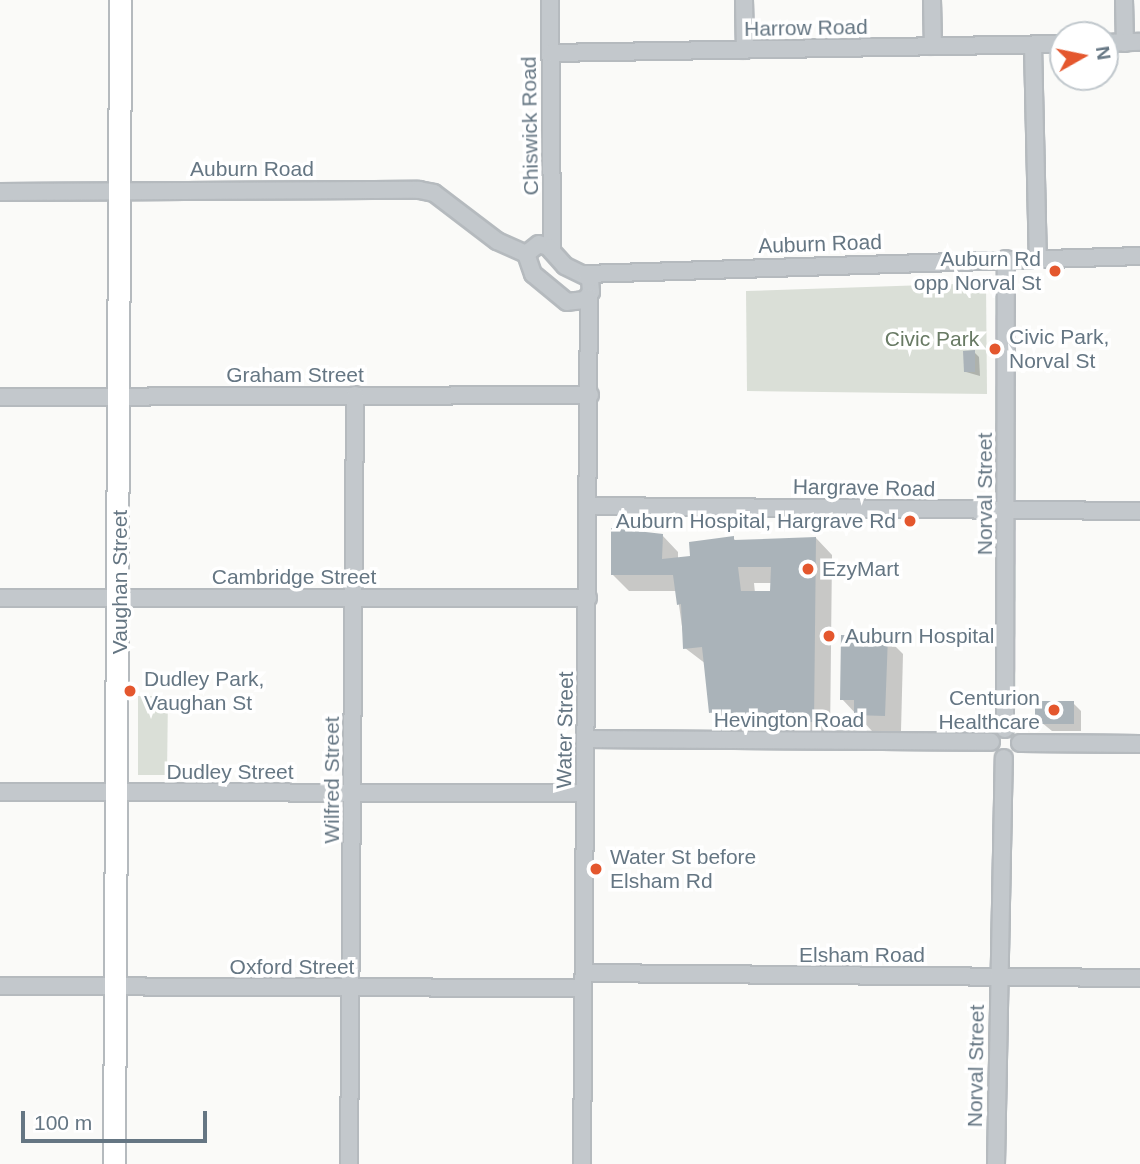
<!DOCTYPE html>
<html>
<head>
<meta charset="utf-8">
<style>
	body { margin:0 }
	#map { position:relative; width:1140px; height:1164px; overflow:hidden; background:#fafaf8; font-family:Helvetica,sans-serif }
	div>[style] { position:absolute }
	.green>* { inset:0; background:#dadfd7 }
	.shadow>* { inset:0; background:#0003 }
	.building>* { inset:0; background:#aab3b9 }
	.roads { filter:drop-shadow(2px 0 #b5babe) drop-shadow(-2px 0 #b5babe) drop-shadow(0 2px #b5babe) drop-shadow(0 -2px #b5babe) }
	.minor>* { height:16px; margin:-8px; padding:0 8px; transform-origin:8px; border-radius:8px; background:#c3c8cc }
	.major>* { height:21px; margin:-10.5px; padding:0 10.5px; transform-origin:10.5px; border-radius:10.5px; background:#fff }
	.dots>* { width:19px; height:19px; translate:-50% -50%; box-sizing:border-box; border:4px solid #fff; border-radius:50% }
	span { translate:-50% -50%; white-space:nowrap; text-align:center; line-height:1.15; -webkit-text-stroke:7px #fff; paint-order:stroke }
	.street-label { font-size:21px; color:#657683 }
	.poi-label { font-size:21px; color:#657683 }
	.right { translate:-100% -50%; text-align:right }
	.left { translate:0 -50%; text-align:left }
	.park-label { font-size:21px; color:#687a64 }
	.north { position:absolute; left:1049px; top:21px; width:70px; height:70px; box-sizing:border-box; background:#fff; border:2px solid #c1c8cd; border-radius:50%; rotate:81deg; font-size:19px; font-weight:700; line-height:28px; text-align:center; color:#657683 }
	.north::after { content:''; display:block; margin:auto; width:24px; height:32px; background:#e4572e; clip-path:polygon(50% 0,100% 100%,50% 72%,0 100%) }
	.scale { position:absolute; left:21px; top:1111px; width:186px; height:32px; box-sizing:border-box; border:4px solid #657683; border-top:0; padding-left:9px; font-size:21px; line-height:24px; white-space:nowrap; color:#657683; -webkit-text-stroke:5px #fff; paint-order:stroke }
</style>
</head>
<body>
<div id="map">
	<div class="green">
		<i style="clip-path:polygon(986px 283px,987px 394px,747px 391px,746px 291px)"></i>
		<i style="clip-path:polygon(138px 696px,168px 696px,167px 775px,138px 775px)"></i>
	</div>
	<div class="shadow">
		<i style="clip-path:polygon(974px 352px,979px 357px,980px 376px,966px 372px)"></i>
		<i style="clip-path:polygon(evenodd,662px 535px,678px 552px,678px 559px,692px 557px,733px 538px,737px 542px,816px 538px,832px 555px,830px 738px,745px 737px,711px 712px,706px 664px,685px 648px,677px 591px,629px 591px,612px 574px,662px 535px,754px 583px,772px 583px,772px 593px,755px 593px,754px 583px)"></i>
		<i style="clip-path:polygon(887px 638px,903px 654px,901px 731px,872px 731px,842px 699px)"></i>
		<i style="clip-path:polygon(1073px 703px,1081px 711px,1081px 731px,1052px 731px,1036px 718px)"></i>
	</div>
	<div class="building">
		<i style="clip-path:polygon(975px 350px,975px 372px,964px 372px,963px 351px)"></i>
		<i style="clip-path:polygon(evenodd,611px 528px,663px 534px,662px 559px,690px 556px,689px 542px,734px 536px,734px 540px,816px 537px,814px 722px,727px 722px,725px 711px,709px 713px,702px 647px,683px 649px,681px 604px,677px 605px,673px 575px,611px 575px,611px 528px,738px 567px,771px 567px,770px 591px,741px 591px,738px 567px)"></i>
		<i style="clip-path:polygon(841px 635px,888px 636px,885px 716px,854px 715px,854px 700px,840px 700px)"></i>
		<i style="clip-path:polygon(1035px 701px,1074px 701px,1074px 724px,1042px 724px,1042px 718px,1035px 718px)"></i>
	</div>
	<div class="roads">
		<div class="minor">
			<i style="left:550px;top:0;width:251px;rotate:89.5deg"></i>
			<i style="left:744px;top:0;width:50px;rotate:88.9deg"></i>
			<i style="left:932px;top:0;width:46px;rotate:88.8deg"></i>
			<i style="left:1124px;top:0;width:43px;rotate:88.7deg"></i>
			<i style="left:1105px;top:43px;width:35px;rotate:-2deg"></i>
			<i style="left:1033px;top:45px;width:214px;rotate:88.7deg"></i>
			<i style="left:550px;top:53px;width:513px;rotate:-1.01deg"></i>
			<i style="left:0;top:192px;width:419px;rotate:-0.3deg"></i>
			<i style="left:419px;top:190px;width:15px;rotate:11deg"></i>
			<i style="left:434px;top:193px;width:79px;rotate:37.3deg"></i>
			<i style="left:497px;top:241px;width:32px;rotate:24deg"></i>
			<i style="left:539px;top:244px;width:9px;rotate:18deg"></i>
			<i style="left:548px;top:247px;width:25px;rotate:48deg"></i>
			<i style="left:565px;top:266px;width:28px;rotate:26deg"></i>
			<i style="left:590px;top:278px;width:14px;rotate:86deg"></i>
			<i style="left:591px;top:292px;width:10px;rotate:127deg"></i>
			<i style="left:585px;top:300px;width:18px;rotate:174deg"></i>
			<i style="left:567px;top:302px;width:44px;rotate:-140.5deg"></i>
			<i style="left:533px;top:274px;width:21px;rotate:-109deg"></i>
			<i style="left:526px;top:254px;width:16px;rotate:-38deg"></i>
			<i style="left:586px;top:274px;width:554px;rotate:-1.86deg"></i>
			<i style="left:0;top:397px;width:590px;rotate:-0.19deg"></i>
			<i style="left:588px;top:506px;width:552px;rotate:0.52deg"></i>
			<i style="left:0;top:598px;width:588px"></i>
			<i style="left:1005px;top:729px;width:470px;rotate:-89.9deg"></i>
			<i style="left:586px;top:739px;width:405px;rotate:0.4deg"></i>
			<i style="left:1020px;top:743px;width:120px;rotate:0.5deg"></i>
			<i style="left:0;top:792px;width:585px;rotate:0.1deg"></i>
			<i style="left:584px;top:973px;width:556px;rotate:0.52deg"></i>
			<i style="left:0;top:986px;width:583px;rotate:0.2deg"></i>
			<i style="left:349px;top:1164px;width:769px;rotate:-89.55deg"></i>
			<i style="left:582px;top:1164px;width:867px;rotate:-89.54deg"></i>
			<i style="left:996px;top:1164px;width:406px;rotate:-88.9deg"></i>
		</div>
		<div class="major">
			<i style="left:114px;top:1164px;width:1164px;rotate:-89.7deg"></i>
		</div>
	</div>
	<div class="dots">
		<i style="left:1055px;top:271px;background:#e4572e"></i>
		<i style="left:995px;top:349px;background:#e4572e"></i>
		<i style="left:910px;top:521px;background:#e4572e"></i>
		<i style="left:808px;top:569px;background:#e4572e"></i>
		<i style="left:829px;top:636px;background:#e4572e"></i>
		<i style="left:130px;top:691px;background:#e4572e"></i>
		<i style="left:1054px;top:710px;background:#e4572e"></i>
		<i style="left:596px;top:869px;background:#e4572e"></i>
	</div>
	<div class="street-label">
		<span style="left:806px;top:28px;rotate:-1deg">Harrow Road</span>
		<span style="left:530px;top:126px;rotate:-91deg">Chiswick Road</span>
		<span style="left:252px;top:169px">Auburn Road</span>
		<span style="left:820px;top:244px;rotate:-2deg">Auburn Road</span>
		<span style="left:295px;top:375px">Graham Street</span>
		<span style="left:864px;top:488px;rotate:1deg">Hargrave Road</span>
		<span style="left:985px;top:494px;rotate:-90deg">Norval Street</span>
		<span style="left:294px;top:577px">Cambridge Street</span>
		<span style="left:120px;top:582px;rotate:-90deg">Vaughan Street</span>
		<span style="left:789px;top:720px">Hevington Road</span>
		<span style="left:565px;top:730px;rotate:-89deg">Water Street</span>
		<span style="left:230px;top:772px">Dudley Street</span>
		<span style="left:332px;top:780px;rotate:-90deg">Wilfred Street</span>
		<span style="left:862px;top:955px">Elsham Road</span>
		<span style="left:292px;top:967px">Oxford Street</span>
		<span style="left:976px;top:1066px;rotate:-89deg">Norval Street</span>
	</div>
	<div class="poi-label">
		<span class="right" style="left:1041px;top:271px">Auburn Rd<br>opp Norval St</span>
		<span class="left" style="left:1009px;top:349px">Civic Park,<br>Norval St</span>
		<span class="right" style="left:896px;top:521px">Auburn Hospital, Hargrave Rd</span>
		<span class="left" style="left:822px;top:569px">EzyMart</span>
		<span class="left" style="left:845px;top:636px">Auburn Hospital</span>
		<span class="left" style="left:144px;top:691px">Dudley Park,<br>Vaughan St</span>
		<span class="right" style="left:1040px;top:710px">Centurion<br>Healthcare</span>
		<span class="left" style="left:610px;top:869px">Water St before<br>Elsham Rd</span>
	</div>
	<div class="park-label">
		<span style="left:932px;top:339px">Civic Park</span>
	</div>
	<div class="north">N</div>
	<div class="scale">100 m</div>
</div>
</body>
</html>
